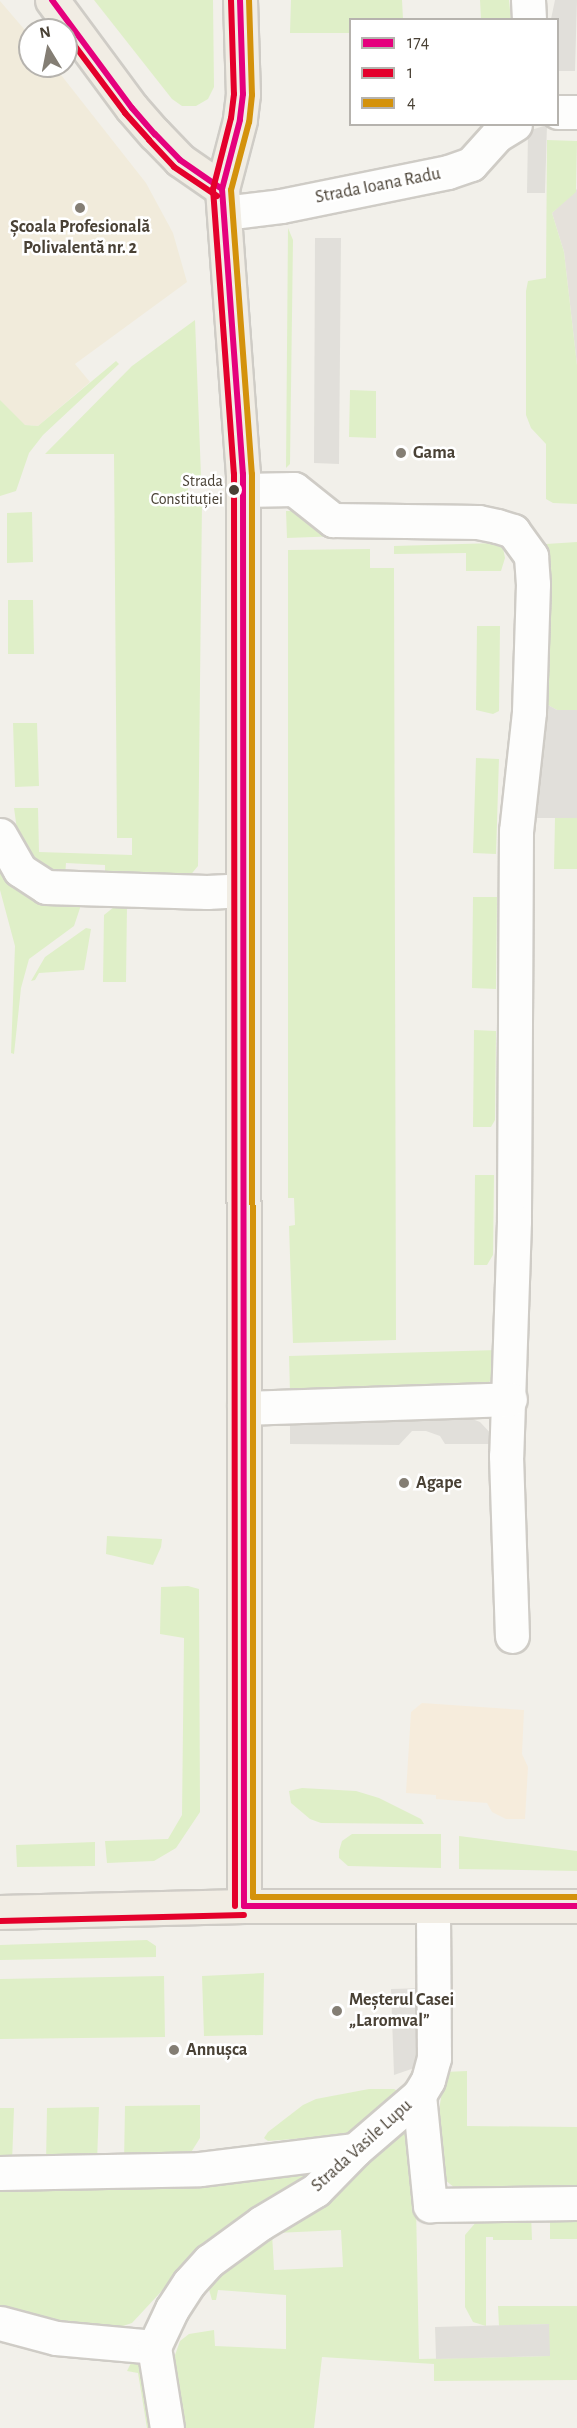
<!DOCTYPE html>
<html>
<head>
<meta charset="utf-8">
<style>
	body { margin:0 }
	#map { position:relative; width:577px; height:2428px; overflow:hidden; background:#f2f0ea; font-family:"Alegreya Sans",sans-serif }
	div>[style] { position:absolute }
	.commercial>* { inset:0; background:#f6ecdc }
	.industrial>* { inset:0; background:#e5e1db }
	.education>* { inset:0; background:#f1ebdb }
	.green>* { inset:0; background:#dfefc8 }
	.parking>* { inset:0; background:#e1dfda }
	.roads { filter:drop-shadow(2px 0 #cfccc6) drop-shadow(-2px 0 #cfccc6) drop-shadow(0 2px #cfccc6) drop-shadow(0 -2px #cfccc6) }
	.minor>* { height:33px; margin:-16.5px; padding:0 16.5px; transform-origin:16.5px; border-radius:16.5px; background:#fdfdfc }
	.major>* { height:33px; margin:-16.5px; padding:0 16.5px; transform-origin:16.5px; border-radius:16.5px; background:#f1ede4 }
	.bus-1>* { height:6px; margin:-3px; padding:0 3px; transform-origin:3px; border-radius:3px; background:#e5007d }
	.bus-2>* { height:6px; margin:-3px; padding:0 3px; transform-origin:3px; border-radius:3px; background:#e4002b }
	.bus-3>* { height:6px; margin:-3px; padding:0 3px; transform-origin:3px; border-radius:3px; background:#d4920b }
	.dots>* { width:16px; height:16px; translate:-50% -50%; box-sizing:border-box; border:3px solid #fff; border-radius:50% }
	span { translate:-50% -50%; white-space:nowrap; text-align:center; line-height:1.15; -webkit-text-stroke:5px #fff; paint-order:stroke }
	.bus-label { font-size:16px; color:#494135 }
	.right { translate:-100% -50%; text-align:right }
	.street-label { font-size:18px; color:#494135 }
	.poi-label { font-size:18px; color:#494135; font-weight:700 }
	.left { translate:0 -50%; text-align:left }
	.legend { position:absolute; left:349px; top:18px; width:210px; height:108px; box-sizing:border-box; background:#fff; border:2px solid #b6b3ae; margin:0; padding:8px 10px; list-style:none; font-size:18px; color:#494135 }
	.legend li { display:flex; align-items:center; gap:12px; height:30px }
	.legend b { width:30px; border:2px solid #b6b3ae }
	.north { position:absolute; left:18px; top:18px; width:60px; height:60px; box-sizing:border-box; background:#fff; border:2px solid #b6b3ae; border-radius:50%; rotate:350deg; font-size:16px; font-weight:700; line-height:24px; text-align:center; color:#494135 }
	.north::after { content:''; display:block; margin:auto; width:21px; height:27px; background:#847e74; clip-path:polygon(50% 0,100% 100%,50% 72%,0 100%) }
</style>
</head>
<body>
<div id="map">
	<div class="commercial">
		<i style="clip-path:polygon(422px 1703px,524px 1710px,522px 1754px,528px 1767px,525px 1819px,506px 1819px,492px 1812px,487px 1803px,436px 1799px,436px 1795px,406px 1793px,411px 1712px)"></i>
	</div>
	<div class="industrial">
		<i style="clip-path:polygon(577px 189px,577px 365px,564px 252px,552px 213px)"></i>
	</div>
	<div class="education">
		<i style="clip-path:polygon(0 1px,30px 36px,30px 66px,54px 66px,146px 183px,173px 233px,187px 282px,75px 364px,90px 382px,38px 426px,25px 425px,0 409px)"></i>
	</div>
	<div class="green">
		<i style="clip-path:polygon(94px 0,213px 0,214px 87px,208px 99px,196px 106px,182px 106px,172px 99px)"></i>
		<i style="clip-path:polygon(291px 0,402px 0,403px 19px,350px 20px,350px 33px,290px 33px)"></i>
		<i style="clip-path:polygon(480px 0,509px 0,511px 19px,481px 19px)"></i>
		<i style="clip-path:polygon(547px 140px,577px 141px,576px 192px,552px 213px,564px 252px,577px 365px,577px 504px,553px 503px,546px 499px,546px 444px,531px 428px,526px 415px,526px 291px,528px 281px,546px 278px)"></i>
		<i style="clip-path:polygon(288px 228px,293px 240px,290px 464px,286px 468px)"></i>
		<i style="clip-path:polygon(195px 320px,201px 476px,188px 477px,188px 503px,202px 502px,198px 866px,188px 878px,105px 879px,105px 865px,66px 863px,65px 877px,57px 876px,30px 857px,18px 837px,14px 808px,38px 808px,39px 852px,132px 855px,132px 838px,117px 838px,114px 454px,45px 454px,132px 366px)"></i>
		<i style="clip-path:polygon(116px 361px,119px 364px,43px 435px,29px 453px,16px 491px,0 496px,0 400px,25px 425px,38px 426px)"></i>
		<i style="clip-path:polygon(350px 390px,376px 391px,376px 438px,349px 437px)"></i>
		<i style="clip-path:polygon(286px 511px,293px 511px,340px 536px,287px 538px)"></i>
		<i style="clip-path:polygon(32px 512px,33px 562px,7px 563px,7px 513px)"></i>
		<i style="clip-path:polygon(577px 542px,577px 710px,557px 710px,546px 704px,546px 544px)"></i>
		<i style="clip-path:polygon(496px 543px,503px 548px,505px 558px,501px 571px,466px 571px,466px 553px,394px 554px,394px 546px)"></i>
		<i style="clip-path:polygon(370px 549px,370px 568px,394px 568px,396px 1340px,293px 1343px,289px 1226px,295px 1225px,294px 1198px,288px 1198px,288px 550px)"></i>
		<i style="clip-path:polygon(8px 600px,33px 600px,34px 654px,8px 654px)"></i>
		<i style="clip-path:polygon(477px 626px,500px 626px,499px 711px,493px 714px,476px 710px)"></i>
		<i style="clip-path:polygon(13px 723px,37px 723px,39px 786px,15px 787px)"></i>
		<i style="clip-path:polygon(476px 758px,499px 759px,496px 854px,473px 853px)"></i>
		<i style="clip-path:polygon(555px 818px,577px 818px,577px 869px,554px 869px)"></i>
		<i style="clip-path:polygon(0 860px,83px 899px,74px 926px,29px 959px,21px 988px,14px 1054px,11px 1053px,15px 946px,0 890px)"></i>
		<i style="clip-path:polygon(473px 897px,497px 897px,496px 989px,472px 988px)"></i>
		<i style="clip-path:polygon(127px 906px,126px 982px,103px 982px,104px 915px,114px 907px)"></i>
		<i style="clip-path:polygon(86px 928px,91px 929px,84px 970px,39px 973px,35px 980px,31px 981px,45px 957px)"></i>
		<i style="clip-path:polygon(474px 1030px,496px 1031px,495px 1120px,491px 1127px,473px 1127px)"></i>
		<i style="clip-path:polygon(475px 1175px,494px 1175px,493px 1255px,487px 1265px,474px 1265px)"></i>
		<i style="clip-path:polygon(498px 1350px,496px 1375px,483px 1388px,290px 1393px,289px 1356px)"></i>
		<i style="clip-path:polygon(107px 1536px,162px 1539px,161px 1547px,153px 1565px,106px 1554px)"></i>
		<i style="clip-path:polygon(188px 1586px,199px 1589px,200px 1812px,176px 1848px,154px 1861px,107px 1863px,105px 1841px,168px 1839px,182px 1815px,184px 1638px,160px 1634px,161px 1587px)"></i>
		<i style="clip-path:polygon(302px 1788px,356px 1791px,379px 1798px,421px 1819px,424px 1824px,321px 1823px,310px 1819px,291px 1803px,289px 1791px)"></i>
		<i style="clip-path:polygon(352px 1834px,441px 1834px,441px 1868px,348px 1866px,339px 1858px,339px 1851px,342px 1841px)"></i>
		<i style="clip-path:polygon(459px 1836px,577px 1851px,577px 1871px,459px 1869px)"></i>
		<i style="clip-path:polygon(95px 1842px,95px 1866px,17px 1867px,16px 1845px)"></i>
		<i style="clip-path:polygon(147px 1940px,156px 1946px,156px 1957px,0 1960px,0 1945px)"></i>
		<i style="clip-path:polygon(264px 1973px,263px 2035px,204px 2036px,202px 1976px)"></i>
		<i style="clip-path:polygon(164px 1976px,165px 2037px,0 2039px,0 1979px)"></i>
		<i style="clip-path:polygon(467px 2071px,467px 2126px,577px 2127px,577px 2191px,469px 2192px,455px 2188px,445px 2180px,439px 2165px,440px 2104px,445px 2072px)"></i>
		<i style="clip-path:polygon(369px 2089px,394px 2089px,400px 2092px,361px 2126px,344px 2135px,268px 2141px,264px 2138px,268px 2132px,303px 2105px,316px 2099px)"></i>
		<i style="clip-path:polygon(200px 2105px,200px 2138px,185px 2162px,124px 2162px,125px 2106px)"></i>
		<i style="clip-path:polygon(99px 2107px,97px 2162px,46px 2163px,47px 2108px)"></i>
		<i style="clip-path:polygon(0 2108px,14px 2108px,12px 2163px,0 2164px)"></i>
		<i style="clip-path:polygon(403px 2128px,408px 2132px,415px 2154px,419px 2359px,549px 2356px,548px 2324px,499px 2326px,498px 2306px,577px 2306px,577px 2380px,434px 2381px,434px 2364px,322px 2357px,314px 2428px,182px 2428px,173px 2382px,175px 2355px,180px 2341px,189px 2334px,214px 2330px,215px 2346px,286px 2349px,286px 2295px,218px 2290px,216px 2300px,212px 2300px,208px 2286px,226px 2268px,272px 2233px,274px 2270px,343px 2267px,341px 2230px,276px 2233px,276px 2229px,329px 2201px)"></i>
		<i style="clip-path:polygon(314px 2172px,198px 2252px,132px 2323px,117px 2328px,84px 2328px,0 2308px,0 2186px,229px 2182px,246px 2176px)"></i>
		<i style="clip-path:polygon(550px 2211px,577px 2211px,577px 2239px,550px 2239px)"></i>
		<i style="clip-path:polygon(531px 2212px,532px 2240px,493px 2240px,493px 2237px,486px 2237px,486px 2326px,473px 2322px,465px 2307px,465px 2235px,477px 2221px)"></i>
		<i style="clip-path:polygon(136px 2362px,143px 2370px,152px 2428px,147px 2428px,138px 2373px,127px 2371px,131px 2363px)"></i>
	</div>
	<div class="parking">
		<i style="clip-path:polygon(555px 0,577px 0,575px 71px,558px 71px,558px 20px,551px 19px)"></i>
		<i style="clip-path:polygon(547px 125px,545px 193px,527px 193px,528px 131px)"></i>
		<i style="clip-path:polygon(315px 238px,341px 238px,339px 464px,314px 463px)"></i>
		<i style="clip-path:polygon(546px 704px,557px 710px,577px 710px,577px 818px,529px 818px,531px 762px)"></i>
		<i style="clip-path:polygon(462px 1415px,480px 1422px,496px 1439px,497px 1444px,445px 1444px,440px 1436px,426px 1431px,412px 1431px,399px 1445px,290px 1444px,290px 1424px,302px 1417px)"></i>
		<i style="clip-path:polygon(425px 1988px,423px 2065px,394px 2075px,391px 1989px)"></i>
		<i style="clip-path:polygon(549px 2324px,550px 2356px,436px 2359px,435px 2327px)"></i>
	</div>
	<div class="roads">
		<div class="minor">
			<i style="left:528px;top:0;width:20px;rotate:87deg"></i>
			<i style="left:558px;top:112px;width:19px"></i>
			<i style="left:224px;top:213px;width:57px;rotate:-7deg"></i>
			<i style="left:281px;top:206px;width:170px;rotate:-11.5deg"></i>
			<i style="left:448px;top:172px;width:24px;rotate:-19deg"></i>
			<i style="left:471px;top:164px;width:39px;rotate:-48deg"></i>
			<i style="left:497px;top:135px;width:21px;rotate:-31deg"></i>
			<i style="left:243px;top:490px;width:51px;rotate:-1.1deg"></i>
			<i style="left:294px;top:489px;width:50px;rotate:38.5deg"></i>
			<i style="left:333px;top:520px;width:145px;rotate:0.8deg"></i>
			<i style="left:478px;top:522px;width:19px;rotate:12deg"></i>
			<i style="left:497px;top:526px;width:17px;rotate:17deg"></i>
			<i style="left:513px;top:531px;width:31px;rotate:54deg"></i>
			<i style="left:531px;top:556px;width:28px;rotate:86deg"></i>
			<i style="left:533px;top:584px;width:128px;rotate:91.8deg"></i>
			<i style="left:529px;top:712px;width:120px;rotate:96.2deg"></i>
			<i style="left:516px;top:831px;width:390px;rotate:90.3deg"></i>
			<i style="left:514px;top:1221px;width:235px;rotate:91.9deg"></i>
			<i style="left:506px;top:1456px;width:180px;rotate:88.1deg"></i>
			<i style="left:0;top:835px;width:40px;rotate:60.3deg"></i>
			<i style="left:20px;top:870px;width:31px;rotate:33deg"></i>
			<i style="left:46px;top:887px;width:161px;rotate:1.8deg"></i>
			<i style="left:207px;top:892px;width:36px;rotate:-3deg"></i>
			<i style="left:244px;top:1408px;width:266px;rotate:-1.9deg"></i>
			<i style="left:419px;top:2095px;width:111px;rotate:84.3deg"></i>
			<i style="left:430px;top:2205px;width:147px;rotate:-0.8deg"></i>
			<i style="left:0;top:2173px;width:200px;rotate:-1.1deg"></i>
			<i style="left:200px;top:2169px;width:156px;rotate:-7deg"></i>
			<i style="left:0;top:2323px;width:58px;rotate:15deg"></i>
			<i style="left:56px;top:2338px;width:98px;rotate:5.2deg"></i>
			<i style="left:167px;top:2428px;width:82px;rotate:-99.1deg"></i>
			<i style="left:154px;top:2347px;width:42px;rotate:-64.7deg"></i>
			<i style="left:172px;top:2309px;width:31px;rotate:-57deg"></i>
			<i style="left:189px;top:2283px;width:30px;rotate:-48deg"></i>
			<i style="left:209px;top:2261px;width:64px;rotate:-36.2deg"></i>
			<i style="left:261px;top:2223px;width:64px;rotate:-31deg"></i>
			<i style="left:316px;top:2190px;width:56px;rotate:-45.7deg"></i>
			<i style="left:355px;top:2150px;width:84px;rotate:-40.7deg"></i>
			<i style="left:419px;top:2095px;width:17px;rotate:-59deg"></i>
			<i style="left:428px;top:2080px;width:23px;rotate:-75deg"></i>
			<i style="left:434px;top:2058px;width:152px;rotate:-90.4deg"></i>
		</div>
		<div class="major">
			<i style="left:52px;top:0;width:134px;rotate:53.5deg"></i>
			<i style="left:132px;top:108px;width:35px;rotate:49deg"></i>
			<i style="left:155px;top:134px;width:36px;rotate:46deg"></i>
			<i style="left:180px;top:160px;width:51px;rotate:34.6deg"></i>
			<i style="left:240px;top:0;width:94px;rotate:88.2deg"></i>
			<i style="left:243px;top:94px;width:26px;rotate:97deg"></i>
			<i style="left:240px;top:120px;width:71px;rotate:104.6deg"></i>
			<i style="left:222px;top:189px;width:286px;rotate:85.8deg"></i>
			<i style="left:243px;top:474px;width:1432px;rotate:89.96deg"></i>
			<i style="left:0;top:1912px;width:244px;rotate:-1.4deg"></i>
			<i style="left:244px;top:1906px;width:333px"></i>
		</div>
	</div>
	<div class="bus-1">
		<i style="left:52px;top:0;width:134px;rotate:53.5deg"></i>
		<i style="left:132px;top:108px;width:35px;rotate:49deg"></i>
		<i style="left:155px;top:134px;width:36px;rotate:46deg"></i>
		<i style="left:180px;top:160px;width:51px;rotate:34.6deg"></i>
		<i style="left:240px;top:0;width:94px;rotate:88.2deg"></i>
		<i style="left:243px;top:94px;width:26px;rotate:97deg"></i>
		<i style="left:240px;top:120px;width:71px;rotate:104.6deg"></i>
		<i style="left:222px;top:189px;width:286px;rotate:85.8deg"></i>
		<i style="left:243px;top:474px;width:1432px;rotate:89.96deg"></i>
		<i style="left:244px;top:1906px;width:333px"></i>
	</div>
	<div class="bus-2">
		<i style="left:231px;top:0;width:94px;rotate:88.2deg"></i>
		<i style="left:234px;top:94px;width:24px;rotate:97deg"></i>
		<i style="left:231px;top:118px;width:73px;rotate:104.2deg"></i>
		<i style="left:213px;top:189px;width:286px;rotate:85.8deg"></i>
		<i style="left:234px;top:474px;width:1432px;rotate:89.96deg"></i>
		<i style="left:66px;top:34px;width:99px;rotate:53.2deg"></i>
		<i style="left:125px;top:113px;width:36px;rotate:48deg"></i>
		<i style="left:149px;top:140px;width:37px;rotate:47deg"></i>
		<i style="left:174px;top:167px;width:52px;rotate:34deg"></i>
		<i style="left:0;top:1921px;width:244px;rotate:-1.4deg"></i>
	</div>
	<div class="bus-3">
		<i style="left:249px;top:0;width:95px;rotate:88.2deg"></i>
		<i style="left:252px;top:95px;width:27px;rotate:96deg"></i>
		<i style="left:249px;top:122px;width:70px;rotate:104.8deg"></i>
		<i style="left:231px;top:190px;width:285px;rotate:85.8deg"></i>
		<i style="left:252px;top:474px;width:1423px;rotate:89.96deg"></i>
		<i style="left:253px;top:1897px;width:324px"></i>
	</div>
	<div class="dots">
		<i style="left:80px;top:208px;background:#847e74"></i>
		<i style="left:401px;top:453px;background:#847e74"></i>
		<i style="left:234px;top:490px;background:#494135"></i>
		<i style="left:404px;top:1483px;background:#847e74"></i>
		<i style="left:337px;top:2011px;background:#847e74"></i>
		<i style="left:174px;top:2050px;background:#847e74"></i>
	</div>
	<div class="bus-label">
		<span class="right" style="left:223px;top:490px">Strada<br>Constituției</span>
	</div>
	<div class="street-label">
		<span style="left:378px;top:186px;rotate:-11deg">Strada Ioana Radu</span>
		<span style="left:362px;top:2146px;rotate:-42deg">Strada Vasile Lupu</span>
	</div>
	<div class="poi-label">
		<span style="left:80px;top:238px">Școala Profesională<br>Polivalentă nr. 2</span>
		<span class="left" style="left:413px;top:453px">Gama</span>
		<span class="left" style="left:416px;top:1483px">Agape</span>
		<span class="left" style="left:349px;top:2011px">Meșterul Casei<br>„Laromval”</span>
		<span class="left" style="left:186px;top:2050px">Annușca</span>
	</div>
	<ul class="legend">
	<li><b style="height:8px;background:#e5007d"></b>174</li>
	<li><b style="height:8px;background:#e4002b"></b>1</li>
	<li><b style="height:8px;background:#d4920b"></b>4</li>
	</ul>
	<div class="north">N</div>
</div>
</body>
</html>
